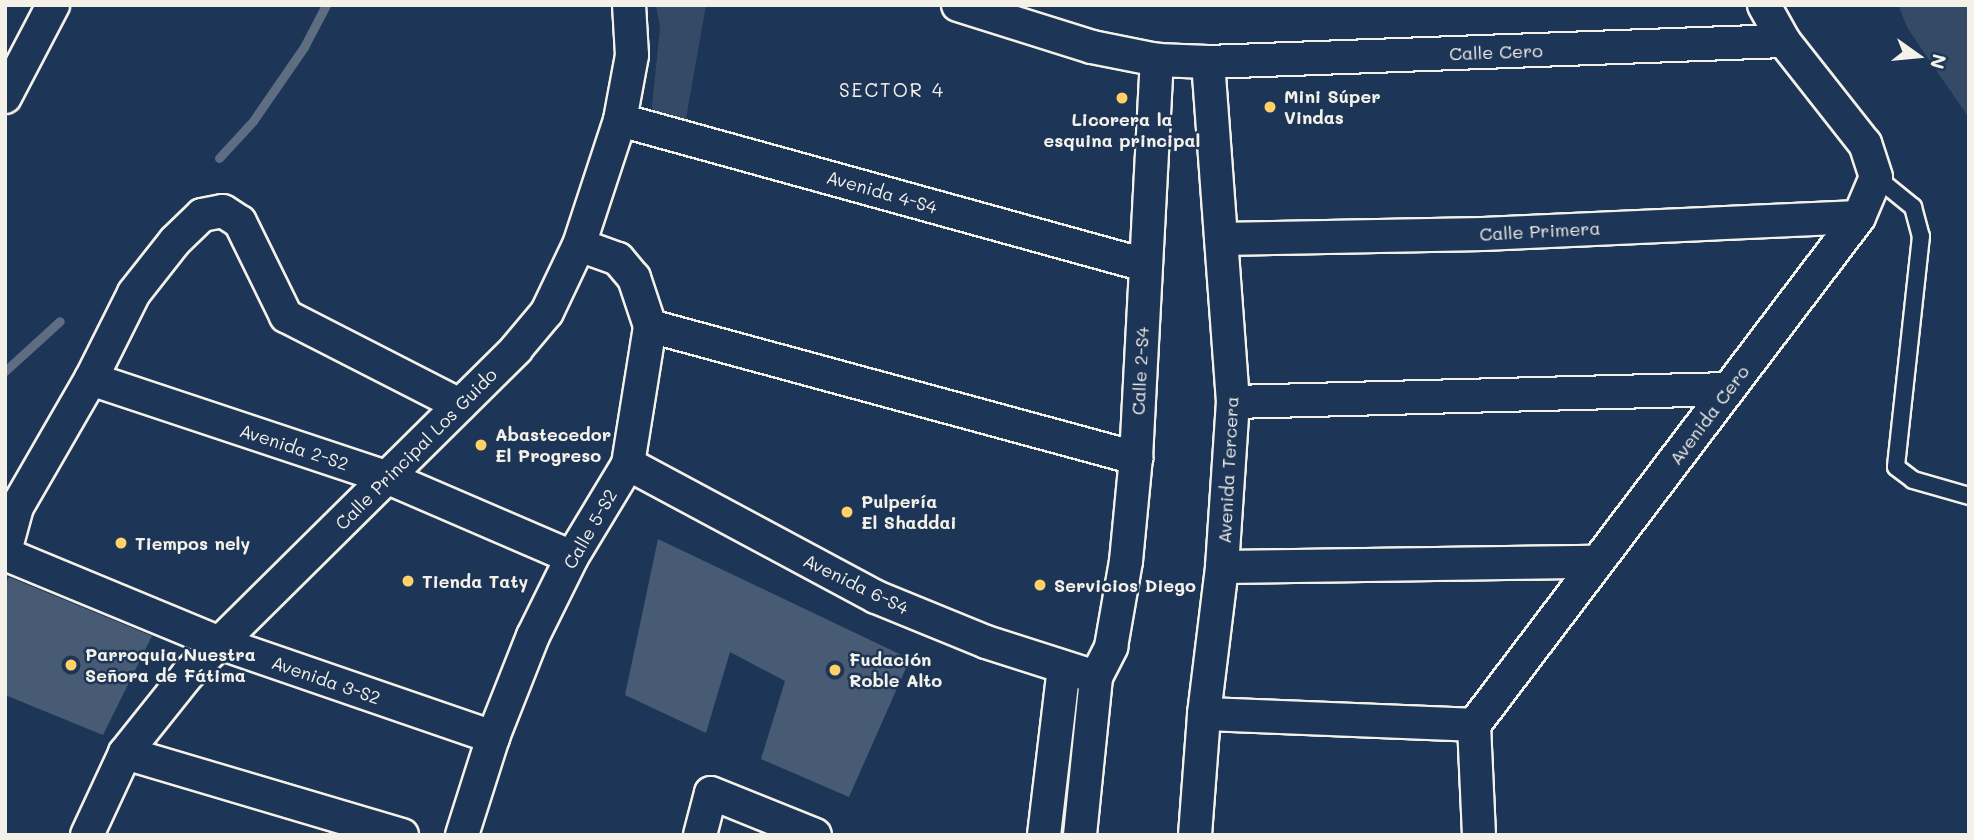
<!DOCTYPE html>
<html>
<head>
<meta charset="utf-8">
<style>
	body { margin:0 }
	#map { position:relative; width:1974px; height:840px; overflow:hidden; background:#1d3557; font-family:Mali,sans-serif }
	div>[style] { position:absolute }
	.green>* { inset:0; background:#354a67 }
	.stream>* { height:9px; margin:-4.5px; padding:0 4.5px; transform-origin:4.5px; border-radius:4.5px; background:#5e6d82 }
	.building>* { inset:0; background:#485b74 }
	.roads { filter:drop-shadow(2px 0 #f4f1e8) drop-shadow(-2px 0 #f4f1e8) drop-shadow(0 2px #f4f1e8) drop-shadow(0 -2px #f4f1e8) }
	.lane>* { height:16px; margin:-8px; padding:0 8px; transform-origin:8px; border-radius:8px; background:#1d3557 }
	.street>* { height:32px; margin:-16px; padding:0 16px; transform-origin:16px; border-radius:16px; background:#1d3557 }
	.dots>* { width:19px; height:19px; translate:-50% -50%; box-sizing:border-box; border:4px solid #1d3557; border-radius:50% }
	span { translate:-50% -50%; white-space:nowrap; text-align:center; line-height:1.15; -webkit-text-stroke:5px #1d3557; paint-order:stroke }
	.street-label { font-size:18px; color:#f4f1e8 }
	.poi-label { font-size:18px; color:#f4f1e8; font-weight:700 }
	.left { translate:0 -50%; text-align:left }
	.neighbourhood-label { font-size:19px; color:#f4f1e8; letter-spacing:2px }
	.frame { position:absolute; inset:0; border:7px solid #f4f1e8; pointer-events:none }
	.north { position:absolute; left:1883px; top:21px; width:70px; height:70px; -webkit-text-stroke:5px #1d3557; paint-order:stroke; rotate:105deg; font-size:19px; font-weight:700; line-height:28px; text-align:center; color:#f4f1e8 }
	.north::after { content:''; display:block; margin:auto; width:24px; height:32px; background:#f4f1e8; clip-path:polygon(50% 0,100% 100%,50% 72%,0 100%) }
</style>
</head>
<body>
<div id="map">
	<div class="green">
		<i style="clip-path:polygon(656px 5px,706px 5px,684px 130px,650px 125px,660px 28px)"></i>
		<i style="clip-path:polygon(1898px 5px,1969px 5px,1969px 118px,1908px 29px)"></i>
	</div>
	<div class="stream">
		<i style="left:219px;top:158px;width:50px;rotate:-47.4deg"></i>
		<i style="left:253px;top:121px;width:90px;rotate:-55.4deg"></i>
		<i style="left:304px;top:47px;width:47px;rotate:-62.4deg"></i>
		<i style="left:5px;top:371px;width:74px;rotate:-42.3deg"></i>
	</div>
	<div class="building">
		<i style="clip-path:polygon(658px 539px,910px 659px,849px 797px,761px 759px,785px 681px,730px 652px,706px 733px,625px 695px)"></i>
		<i style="clip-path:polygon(9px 577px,152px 636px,103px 735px,5px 695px,5px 586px)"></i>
	</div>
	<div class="roads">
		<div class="lane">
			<i style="left:1876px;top:177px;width:48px;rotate:39deg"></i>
			<i style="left:1913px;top:207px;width:30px;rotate:75deg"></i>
			<i style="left:1921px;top:236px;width:232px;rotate:96.2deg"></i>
			<i style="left:1896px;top:467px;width:21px;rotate:37deg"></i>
			<i style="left:1913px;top:480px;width:58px;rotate:15.9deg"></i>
		</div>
		<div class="street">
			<i style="left:958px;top:5px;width:140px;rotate:17.4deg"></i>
			<i style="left:1092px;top:47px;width:66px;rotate:11.3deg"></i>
			<i style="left:1157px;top:60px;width:51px;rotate:2.2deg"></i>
			<i style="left:1208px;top:62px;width:576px;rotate:-2.09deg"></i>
			<i style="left:5px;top:97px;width:104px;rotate:-62.4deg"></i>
			<i style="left:620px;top:120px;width:545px;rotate:15.44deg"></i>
			<i style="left:1221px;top:239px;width:262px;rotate:-1.1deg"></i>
			<i style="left:1483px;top:234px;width:376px;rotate:-2.6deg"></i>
			<i style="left:650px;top:326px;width:504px;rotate:15.2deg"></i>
			<i style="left:91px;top:379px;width:311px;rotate:18.4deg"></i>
			<i style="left:386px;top:477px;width:202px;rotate:23.3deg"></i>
			<i style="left:1233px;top:402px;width:495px;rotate:-1.5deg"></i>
			<i style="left:628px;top:464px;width:281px;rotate:28.2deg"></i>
			<i style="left:876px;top:597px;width:119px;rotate:22.2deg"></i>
			<i style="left:986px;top:642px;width:115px;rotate:17.7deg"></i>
			<i style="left:5px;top:551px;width:46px;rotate:-74.7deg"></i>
			<i style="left:17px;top:507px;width:148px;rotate:-60deg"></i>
			<i style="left:91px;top:379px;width:96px;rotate:-63.4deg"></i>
			<i style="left:134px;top:293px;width:66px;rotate:-51.7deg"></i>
			<i style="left:175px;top:241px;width:37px;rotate:-44deg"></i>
			<i style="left:202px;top:215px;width:21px;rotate:-11deg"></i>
			<i style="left:223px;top:211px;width:20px;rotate:33deg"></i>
			<i style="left:240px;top:222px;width:105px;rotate:63.9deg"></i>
			<i style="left:286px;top:316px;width:195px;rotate:27.1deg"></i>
			<i style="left:5px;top:554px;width:233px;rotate:22.5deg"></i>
			<i style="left:220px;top:643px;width:289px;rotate:19deg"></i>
			<i style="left:1222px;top:567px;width:374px;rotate:-0.8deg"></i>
			<i style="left:1204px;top:714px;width:270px;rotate:2.3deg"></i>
			<i style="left:125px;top:753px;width:289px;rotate:16.5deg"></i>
			<i style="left:87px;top:835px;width:90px;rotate:-65.1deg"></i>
			<i style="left:125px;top:753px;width:101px;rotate:-51.4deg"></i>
			<i style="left:188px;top:674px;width:462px;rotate:-44.7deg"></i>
			<i style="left:516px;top:349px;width:48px;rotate:-50deg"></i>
			<i style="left:547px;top:312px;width:74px;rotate:-64.5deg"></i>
			<i style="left:579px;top:245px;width:132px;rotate:-71.8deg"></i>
			<i style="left:620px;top:120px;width:66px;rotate:-79.5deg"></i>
			<i style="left:632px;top:55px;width:50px;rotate:-93.4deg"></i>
			<i style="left:462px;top:835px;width:103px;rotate:-72.4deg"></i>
			<i style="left:493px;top:737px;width:109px;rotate:-68.4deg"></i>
			<i style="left:533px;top:636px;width:88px;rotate:-63.7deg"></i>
			<i style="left:572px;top:557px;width:109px;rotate:-58.9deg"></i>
			<i style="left:628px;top:464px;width:140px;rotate:-80.9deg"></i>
			<i style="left:650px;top:326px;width:51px;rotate:-108.4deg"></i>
			<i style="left:634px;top:278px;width:25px;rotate:-130deg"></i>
			<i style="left:618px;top:259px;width:41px;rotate:-160.3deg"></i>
			<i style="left:700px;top:835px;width:43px;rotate:-75.3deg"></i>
			<i style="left:711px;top:793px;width:112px;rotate:22deg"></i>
			<i style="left:1044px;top:835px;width:168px;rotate:-83.2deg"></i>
			<i style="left:1080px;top:835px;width:159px;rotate:-84.2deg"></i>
			<i style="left:1096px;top:677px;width:34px;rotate:-63deg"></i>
			<i style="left:1111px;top:647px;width:87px;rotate:-80.1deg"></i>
			<i style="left:1126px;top:561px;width:103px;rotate:-84.5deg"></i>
			<i style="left:1136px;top:458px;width:399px;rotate:-87deg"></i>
			<i style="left:1195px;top:835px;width:121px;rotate:-85.7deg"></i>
			<i style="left:1204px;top:714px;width:148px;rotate:-83deg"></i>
			<i style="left:1222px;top:567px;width:165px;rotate:-86.2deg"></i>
			<i style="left:1233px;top:402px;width:341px;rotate:-94.2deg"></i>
			<i style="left:1479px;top:835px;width:110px;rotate:-92.6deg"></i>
			<i style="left:1474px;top:725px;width:637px;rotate:-52.84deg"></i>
			<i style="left:1859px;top:217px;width:43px;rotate:-67deg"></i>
			<i style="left:1876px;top:177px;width:35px;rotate:-108deg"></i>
			<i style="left:1865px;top:144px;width:131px;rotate:-128.2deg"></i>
			<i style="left:1784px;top:41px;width:41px;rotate:-119.1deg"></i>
		</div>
	</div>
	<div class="dots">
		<i style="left:1122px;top:98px;background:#ffd166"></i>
		<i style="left:1270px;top:107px;background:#ffd166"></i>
		<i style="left:481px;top:445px;background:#ffd166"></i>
		<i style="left:847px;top:512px;background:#ffd166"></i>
		<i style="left:121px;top:543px;background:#ffd166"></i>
		<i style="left:408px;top:581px;background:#ffd166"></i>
		<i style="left:1040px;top:585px;background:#ffd166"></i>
		<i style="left:71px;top:665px;background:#ffd166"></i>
		<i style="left:835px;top:670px;background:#ffd166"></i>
	</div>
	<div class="street-label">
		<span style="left:1496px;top:52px;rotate:-2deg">Calle Cero</span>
		<span style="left:882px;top:192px;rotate:16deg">Avenida 4-S4</span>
		<span style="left:1540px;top:231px;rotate:-3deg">Calle Primera</span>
		<span style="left:1140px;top:371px;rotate:-87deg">Calle 2-S4</span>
		<span style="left:1709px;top:415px;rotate:-53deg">Avenida Cero</span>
		<span style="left:294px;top:447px;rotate:18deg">Avenida 2-S2</span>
		<span style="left:416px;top:449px;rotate:-45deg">Calle Principal Los Guido</span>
		<span style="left:1228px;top:470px;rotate:-87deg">Avenida Tercera</span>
		<span style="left:590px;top:529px;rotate:-60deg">Calle 5-S2</span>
		<span style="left:856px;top:584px;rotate:26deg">Avenida 6-S4</span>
		<span style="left:326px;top:680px;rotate:19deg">Avenida 3-S2</span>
	</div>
	<div class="poi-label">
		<span class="left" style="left:1284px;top:107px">Mini Súper<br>Vindas</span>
		<span style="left:1122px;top:130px">Licorera la<br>esquina principal</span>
		<span class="left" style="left:495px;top:445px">Abastecedor<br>El Progreso</span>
		<span class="left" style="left:861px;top:512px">Pulpería<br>El Shaddai</span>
		<span class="left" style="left:135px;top:543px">Tiempos nely</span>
		<span class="left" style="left:422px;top:581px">Tienda Taty</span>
		<span class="left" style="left:1054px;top:585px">Servicios Diego</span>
		<span class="left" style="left:85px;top:665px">Parroquia Nuestra<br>Señora de Fátima</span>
		<span class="left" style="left:849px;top:670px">Fudación<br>Roble Alto</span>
	</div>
	<div class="neighbourhood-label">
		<span style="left:892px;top:90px">SECTOR 4</span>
	</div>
	<div class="frame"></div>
	<div class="north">N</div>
</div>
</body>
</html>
